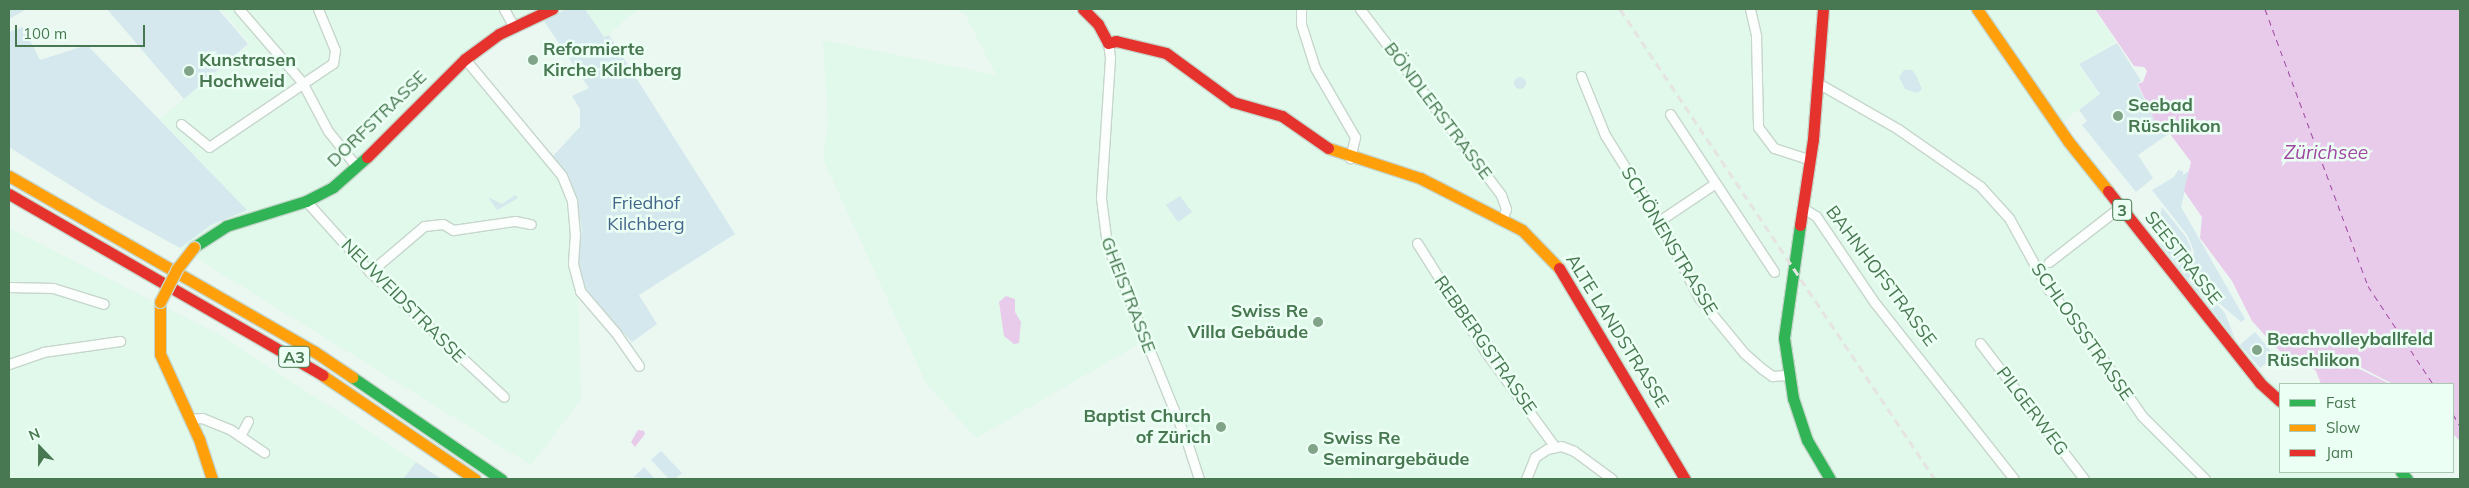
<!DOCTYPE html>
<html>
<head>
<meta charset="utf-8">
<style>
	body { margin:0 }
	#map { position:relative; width:2469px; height:488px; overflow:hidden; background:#ebf7f1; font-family:Mulish,sans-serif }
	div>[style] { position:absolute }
	.residential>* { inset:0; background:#e1f9eb }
	.green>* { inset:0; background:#d4e8ee }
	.round { border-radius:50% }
	.water>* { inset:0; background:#e8cbeb }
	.pier>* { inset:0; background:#ebf7f1 }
	.ferry>* { height:1px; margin-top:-0.5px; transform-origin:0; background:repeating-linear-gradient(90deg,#a149a2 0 6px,transparent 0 11px) }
	.roads { filter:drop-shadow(1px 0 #c6d6cb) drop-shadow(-1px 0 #c6d6cb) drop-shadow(0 1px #c6d6cb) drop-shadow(0 -1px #c6d6cb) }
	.street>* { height:9px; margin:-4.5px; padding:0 4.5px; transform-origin:4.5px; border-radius:4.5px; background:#fcfefd }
	.fast>* { height:11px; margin:-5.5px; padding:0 5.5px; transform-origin:5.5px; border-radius:5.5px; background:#30b455 }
	.slow>* { height:11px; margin:-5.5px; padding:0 5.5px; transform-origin:5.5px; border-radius:5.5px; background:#ff9f0a }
	.jam>* { height:11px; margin:-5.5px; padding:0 5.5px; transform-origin:5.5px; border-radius:5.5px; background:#e5322d }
	.rail>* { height:2.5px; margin-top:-1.25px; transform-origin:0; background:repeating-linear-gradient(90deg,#e5e4e2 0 8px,transparent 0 13px) }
	.bridges { filter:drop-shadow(1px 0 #c7d7cc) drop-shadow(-1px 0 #c7d7cc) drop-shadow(0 1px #c7d7cc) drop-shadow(0 -1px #c7d7cc) }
	.slow-bridge>* { height:11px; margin:-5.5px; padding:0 5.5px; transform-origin:5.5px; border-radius:5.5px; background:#ff9f0a }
	.dots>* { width:14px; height:14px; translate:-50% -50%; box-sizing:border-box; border:2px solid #ecfff4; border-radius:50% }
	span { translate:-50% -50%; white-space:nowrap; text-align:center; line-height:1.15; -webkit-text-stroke:5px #ecfff4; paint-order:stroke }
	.shield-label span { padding:1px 4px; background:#ecfff4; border:1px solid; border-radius:4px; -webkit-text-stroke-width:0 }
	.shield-label { font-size:16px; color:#487851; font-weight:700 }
	.poi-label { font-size:18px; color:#487851; font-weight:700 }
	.left { translate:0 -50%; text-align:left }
	.right { translate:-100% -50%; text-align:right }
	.street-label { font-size:18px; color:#487851 }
	.park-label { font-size:18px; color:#45668b }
	.water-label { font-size:19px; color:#a149a2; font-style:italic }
	.frame { position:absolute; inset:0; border:10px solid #487851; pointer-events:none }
	.legend { position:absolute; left:2279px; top:383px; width:175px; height:90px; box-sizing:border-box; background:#ecfff4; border:1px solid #aac9b3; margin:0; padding:6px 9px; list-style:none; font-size:15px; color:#487851 }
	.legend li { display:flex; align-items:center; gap:10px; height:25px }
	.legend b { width:25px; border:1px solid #aac9b3 }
	.north { position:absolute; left:15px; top:423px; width:50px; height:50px; -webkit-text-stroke:4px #ecfff4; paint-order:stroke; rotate:338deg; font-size:14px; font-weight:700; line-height:20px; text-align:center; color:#487851 }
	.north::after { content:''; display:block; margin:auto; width:18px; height:22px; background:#487851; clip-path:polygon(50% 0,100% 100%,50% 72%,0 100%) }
	.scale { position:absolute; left:15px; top:25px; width:130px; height:22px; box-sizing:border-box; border:2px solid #487851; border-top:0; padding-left:6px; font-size:15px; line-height:18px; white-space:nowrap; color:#487851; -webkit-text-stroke:4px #ecfff4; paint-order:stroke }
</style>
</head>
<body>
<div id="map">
	<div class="residential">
		<i style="clip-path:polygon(221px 9px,563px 9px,462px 57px,564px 172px,582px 229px,577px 266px,581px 399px,531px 465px,180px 248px,211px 225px,246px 210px,160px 119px,250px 44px)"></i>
		<i style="clip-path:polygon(585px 9px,638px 9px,604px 38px)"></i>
		<i style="clip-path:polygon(955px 9px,2094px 9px,2116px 42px,2078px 64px,2099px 95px,2062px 122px,2265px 376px,2280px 386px,2280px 472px,2409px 472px,2414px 479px,1348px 479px,1346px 475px,1343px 479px,1199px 479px,1144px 341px,976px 438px,926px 383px,823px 159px,828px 122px,823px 40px,996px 75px,965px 14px)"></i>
		<i style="clip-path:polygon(9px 228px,216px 333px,416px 462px,403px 479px,9px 479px)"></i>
	</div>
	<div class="green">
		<i style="clip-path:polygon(9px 9px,27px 9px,9px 19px)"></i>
		<i style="clip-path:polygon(107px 9px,218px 9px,248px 44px,184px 99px)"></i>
		<i style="clip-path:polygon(566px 9px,585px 9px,604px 37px,609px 35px,735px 234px,639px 295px,657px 324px,632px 342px,593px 300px,582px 282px,577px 259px,582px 229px,577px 206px,564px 172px,553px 156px,580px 127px,580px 109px,572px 96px,589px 88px,544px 21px)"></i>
		<i style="clip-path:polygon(23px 27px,40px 60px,87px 45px,247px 210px,211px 225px,180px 248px,102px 205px,9px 147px,9px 32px)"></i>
		<i style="clip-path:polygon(2117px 43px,2141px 81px,2137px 84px,2157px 126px,2162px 123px,2170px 133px,2138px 155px,2153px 178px,2136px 192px,2082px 125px,2087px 121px,2079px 110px,2100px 94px,2079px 64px)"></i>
		<i style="clip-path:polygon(1904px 70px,1912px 70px,1916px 75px,1922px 89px,1917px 93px,1905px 89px,1899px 77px)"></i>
		<i class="round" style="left:1514px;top:77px;width:12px;height:12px"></i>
		<i style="clip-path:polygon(2178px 170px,2183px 171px,2183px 175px,2189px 171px,2181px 207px,2245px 319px,2241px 322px,2212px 297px,2192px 274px,2194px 252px,2188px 236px,2152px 190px,2174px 177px)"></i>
		<i style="clip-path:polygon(515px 195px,518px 198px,497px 210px,488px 197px,502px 204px)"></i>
		<i style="clip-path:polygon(1180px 196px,1192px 212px,1178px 222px,1166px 205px)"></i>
		<i style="clip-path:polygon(2162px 207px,2186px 237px,2191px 248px,2191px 262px,2185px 250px,2183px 251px,2159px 221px)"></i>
		<i style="clip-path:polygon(2166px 234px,2189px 264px,2190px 275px,2225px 313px,2235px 339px,2160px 244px)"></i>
		<i style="clip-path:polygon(2255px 332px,2275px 356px,2260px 368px,2240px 345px)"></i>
		<i style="clip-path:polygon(661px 451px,682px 473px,675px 479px,669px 479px,651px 460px)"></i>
		<i style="clip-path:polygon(416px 462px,441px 479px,403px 479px)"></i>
		<i style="clip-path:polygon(644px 467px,655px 479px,634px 477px)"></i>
	</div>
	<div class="water">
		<i style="clip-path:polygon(2095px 9px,2460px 9px,2460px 441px,2453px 434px,2453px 384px,2321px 384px,2316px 371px,2300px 359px,2285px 357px,2252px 321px,2232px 281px,2200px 238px,2202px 217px,2184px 191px,2191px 162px,2162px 123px,2157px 126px,2138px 84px,2143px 82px,2147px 71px,2144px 67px,2134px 66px)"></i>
		<i style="clip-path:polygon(1006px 296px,1015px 299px,1015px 312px,1021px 322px,1019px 343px,1014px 344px,1004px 336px,999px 302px)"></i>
		<i style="clip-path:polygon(638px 430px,644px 431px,645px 434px,635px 447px,631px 442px)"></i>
	</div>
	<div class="pier">
		<i style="clip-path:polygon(2333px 353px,2391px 383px,2390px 384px,2335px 357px,2331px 365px,2328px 363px)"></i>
	</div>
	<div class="ferry">
		<i style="left:2265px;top:9px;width:296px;rotate:69.6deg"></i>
		<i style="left:2368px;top:286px;width:118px;rotate:56.4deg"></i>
		<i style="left:2453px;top:414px;width:14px;rotate:60deg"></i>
	</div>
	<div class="roads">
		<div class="street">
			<i style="left:239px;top:9px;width:96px;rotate:49.2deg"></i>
			<i style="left:302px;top:82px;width:55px;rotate:62deg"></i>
			<i style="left:328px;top:131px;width:46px;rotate:51.1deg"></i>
			<i style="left:504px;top:9px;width:21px;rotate:61deg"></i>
			<i style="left:1301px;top:9px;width:15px;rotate:90deg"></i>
			<i style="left:1301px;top:24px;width:46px;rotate:72.3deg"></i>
			<i style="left:1315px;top:68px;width:80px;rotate:59.9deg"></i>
			<i style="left:1355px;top:137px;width:22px;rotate:103deg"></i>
			<i style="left:1360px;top:9px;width:233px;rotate:52.8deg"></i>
			<i style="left:1501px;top:195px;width:15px;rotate:70deg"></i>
			<i style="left:1506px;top:209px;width:9px;rotate:111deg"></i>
			<i style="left:1750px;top:9px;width:28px;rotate:77deg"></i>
			<i style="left:1756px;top:36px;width:91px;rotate:88.7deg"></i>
			<i style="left:1758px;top:127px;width:26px;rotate:53deg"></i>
			<i style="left:1774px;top:148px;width:38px;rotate:18deg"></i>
			<i style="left:1108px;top:43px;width:15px;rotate:82deg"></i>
			<i style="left:1110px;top:58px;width:140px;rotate:93.7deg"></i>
			<i style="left:1101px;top:198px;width:47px;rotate:82.7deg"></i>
			<i style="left:1107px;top:245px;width:213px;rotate:67.9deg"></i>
			<i style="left:1187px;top:442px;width:39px;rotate:72deg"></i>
			<i style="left:465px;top:59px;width:152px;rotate:50.3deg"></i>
			<i style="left:562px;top:176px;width:27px;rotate:68deg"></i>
			<i style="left:572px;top:201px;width:33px;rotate:85deg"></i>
			<i style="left:575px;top:234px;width:30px;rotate:94deg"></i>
			<i style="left:573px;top:264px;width:28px;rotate:75deg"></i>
			<i style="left:580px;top:291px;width:55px;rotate:49.4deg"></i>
			<i style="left:616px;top:333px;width:40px;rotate:55.1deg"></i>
			<i style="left:1581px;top:76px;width:64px;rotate:67.9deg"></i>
			<i style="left:1605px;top:135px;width:102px;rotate:57.9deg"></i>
			<i style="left:1659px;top:221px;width:87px;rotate:62.5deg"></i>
			<i style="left:1699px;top:298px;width:71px;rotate:50.7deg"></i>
			<i style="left:1744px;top:353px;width:23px;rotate:41deg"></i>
			<i style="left:1761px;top:368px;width:14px;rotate:36deg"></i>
			<i style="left:1772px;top:376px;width:15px;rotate:-4deg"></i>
			<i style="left:1816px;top:82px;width:95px;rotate:29.8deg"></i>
			<i style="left:1898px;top:129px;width:100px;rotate:34.8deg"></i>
			<i style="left:1980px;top:186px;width:43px;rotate:47.8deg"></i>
			<i style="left:2009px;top:218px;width:81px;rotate:61.2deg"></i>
			<i style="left:2048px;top:289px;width:68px;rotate:50.9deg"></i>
			<i style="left:2091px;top:342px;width:90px;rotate:55.4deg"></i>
			<i style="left:2142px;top:416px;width:89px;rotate:45deg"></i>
			<i style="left:1670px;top:114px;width:189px;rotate:56.6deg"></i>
			<i style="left:181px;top:124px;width:36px;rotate:39deg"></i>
			<i style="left:209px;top:147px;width:150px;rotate:-34.1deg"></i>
			<i style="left:333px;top:63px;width:13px;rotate:-81deg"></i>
			<i style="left:335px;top:50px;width:44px;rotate:-112.5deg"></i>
			<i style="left:306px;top:201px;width:96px;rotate:48deg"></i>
			<i style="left:370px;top:272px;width:183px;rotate:43deg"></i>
			<i style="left:1803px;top:208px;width:15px;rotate:32deg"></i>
			<i style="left:1816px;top:216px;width:105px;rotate:55.9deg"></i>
			<i style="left:1875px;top:303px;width:224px;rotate:51.7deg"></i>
			<i style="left:1659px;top:221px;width:66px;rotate:-33.9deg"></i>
			<i style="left:1417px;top:243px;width:128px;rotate:57.8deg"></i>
			<i style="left:1485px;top:351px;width:119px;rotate:53.9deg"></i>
			<i style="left:2049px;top:262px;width:90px;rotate:-37.8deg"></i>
			<i style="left:370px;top:272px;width:71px;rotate:-40.4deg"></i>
			<i style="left:424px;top:226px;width:19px;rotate:-6deg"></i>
			<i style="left:443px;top:224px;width:12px;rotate:31deg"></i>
			<i style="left:453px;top:230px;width:63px;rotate:-8.3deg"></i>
			<i style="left:515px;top:221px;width:16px;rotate:11deg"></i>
			<i style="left:9px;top:287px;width:44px;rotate:1.3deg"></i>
			<i style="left:53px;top:288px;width:53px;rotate:17.4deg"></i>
			<i style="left:1980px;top:343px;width:171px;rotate:52.6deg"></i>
			<i style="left:9px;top:364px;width:36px;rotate:-19deg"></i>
			<i style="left:43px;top:352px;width:78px;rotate:-8.1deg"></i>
			<i style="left:189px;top:419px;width:13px;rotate:-4deg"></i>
			<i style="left:202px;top:418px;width:31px;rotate:22deg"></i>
			<i style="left:231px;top:430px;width:40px;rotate:34deg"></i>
			<i style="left:240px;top:436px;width:17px;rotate:-62deg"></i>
			<i style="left:1526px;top:479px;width:24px;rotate:-68deg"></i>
			<i style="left:1535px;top:457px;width:14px;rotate:-34deg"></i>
			<i style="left:1547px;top:449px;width:14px;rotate:-12deg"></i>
			<i style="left:1561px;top:446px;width:14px;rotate:21deg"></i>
			<i style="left:1574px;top:451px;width:47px;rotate:36.4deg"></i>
		</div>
		<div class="fast">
			<i style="left:1800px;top:225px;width:114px;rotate:98.1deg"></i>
			<i style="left:1784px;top:338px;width:61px;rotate:81.5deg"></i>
			<i style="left:1793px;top:398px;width:44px;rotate:71.6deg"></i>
			<i style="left:1807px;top:440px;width:45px;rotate:59.5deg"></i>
			<i style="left:194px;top:247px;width:38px;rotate:-33deg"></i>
			<i style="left:226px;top:226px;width:84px;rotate:-17.4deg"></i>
			<i style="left:306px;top:201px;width:30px;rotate:-27deg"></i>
			<i style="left:333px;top:187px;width:45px;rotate:-41.4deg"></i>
			<i style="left:352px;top:377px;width:181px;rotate:34.4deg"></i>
			<i style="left:2401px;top:472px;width:9px;rotate:49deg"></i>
		</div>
		<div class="slow">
			<i style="left:1977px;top:9px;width:160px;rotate:55.4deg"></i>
			<i style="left:2068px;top:141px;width:64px;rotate:51.3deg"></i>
			<i style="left:1328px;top:148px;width:97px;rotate:18.1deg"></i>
			<i style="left:1420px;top:178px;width:114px;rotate:27deg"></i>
			<i style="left:1522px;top:230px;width:53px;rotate:45.8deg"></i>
			<i style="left:9px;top:176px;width:353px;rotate:29.9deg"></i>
			<i style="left:315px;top:352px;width:45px;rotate:34deg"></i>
			<i style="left:160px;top:302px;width:52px;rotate:90deg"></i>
			<i style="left:160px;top:354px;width:94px;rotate:65.4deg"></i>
			<i style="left:199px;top:439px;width:42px;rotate:72deg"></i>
			<i style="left:322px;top:375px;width:185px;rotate:34.2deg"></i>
		</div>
		<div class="jam">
			<i style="left:1083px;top:9px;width:21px;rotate:45deg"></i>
			<i style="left:1098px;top:24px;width:21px;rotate:62deg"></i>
			<i style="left:1108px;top:43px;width:8px;rotate:-14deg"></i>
			<i style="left:1116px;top:41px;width:51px;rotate:13.5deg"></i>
			<i style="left:1166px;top:53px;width:83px;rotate:36.2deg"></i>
			<i style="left:1233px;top:102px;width:51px;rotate:15.9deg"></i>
			<i style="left:1282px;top:116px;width:56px;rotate:34.8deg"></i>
			<i style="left:367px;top:157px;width:139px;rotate:-45deg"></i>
			<i style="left:465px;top:59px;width:42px;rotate:-36.3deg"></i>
			<i style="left:499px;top:34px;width:59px;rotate:-25.3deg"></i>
			<i style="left:2108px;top:191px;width:245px;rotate:51.6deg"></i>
			<i style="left:2260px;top:383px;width:27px;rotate:42deg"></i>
			<i style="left:9px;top:194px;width:362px;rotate:30deg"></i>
			<i style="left:1800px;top:225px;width:87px;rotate:-81.4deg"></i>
			<i style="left:1813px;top:139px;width:130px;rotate:-85.6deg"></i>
			<i style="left:1559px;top:268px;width:246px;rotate:59.2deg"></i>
		</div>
	</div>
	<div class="rail">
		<i style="left:1620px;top:9px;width:566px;rotate:56.17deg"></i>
	</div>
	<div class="bridges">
		<div class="slow-bridge">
			<i style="left:160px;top:302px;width:36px;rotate:-63deg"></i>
			<i style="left:176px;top:270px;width:29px;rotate:-52deg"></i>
		</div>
	</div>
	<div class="dots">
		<i style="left:533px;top:60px;background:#81a489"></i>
		<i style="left:189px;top:71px;background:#81a489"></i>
		<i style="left:2118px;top:116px;background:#81a489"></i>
		<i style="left:1318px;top:322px;background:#81a489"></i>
		<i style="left:2257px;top:350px;background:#81a489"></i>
		<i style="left:1221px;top:427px;background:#81a489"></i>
		<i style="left:1313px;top:449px;background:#81a489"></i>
	</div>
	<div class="shield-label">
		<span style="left:2122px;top:210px">3</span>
		<span style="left:294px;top:357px">A3</span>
	</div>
	<div class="poi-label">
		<span class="left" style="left:543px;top:60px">Reformierte<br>Kirche Kilchberg</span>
		<span class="left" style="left:199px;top:71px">Kunstrasen<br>Hochweid</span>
		<span class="left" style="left:2128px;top:116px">Seebad<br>Rüschlikon</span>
		<span class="right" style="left:1308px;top:322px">Swiss Re<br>Villa Gebäude</span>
		<span class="left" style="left:2267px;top:350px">Beachvolleyballfeld<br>Rüschlikon</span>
		<span class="right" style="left:1211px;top:427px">Baptist Church<br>of Zürich</span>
		<span class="left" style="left:1323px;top:449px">Swiss Re<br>Seminargebäude</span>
	</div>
	<div class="street-label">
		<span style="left:1438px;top:111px;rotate:53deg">BÖNDLERSTRASSE</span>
		<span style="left:377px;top:119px;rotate:-44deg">DORFSTRASSE</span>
		<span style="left:1669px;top:241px;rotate:59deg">SCHÖNENSTRASSE</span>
		<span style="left:2183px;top:258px;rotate:52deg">SEESTRASSE</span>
		<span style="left:1881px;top:276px;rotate:53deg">BAHNHOFSTRASSE</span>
		<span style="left:1128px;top:295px;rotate:69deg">GHEISTRASSE</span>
		<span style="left:403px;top:301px;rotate:45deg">NEUWEIDSTRASSE</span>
		<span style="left:1617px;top:331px;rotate:58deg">ALTE LANDSTRASSE</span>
		<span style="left:2082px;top:332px;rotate:55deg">SCHLOSSSTRASSE</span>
		<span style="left:1485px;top:345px;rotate:55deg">REBBERGSTRASSE</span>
		<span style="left:2032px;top:411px;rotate:53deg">PILGERWEG</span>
	</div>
	<div class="park-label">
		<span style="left:646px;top:214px">Friedhof<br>Kilchberg</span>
	</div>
	<div class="water-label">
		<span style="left:2326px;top:153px">Zürichsee</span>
	</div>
	<div class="frame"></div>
	<ul class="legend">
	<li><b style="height:6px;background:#30b455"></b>Fast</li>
	<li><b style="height:6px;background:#ff9f0a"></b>Slow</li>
	<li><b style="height:6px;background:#e5322d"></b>Jam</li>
	</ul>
	<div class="north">N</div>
	<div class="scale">100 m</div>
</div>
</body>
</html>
